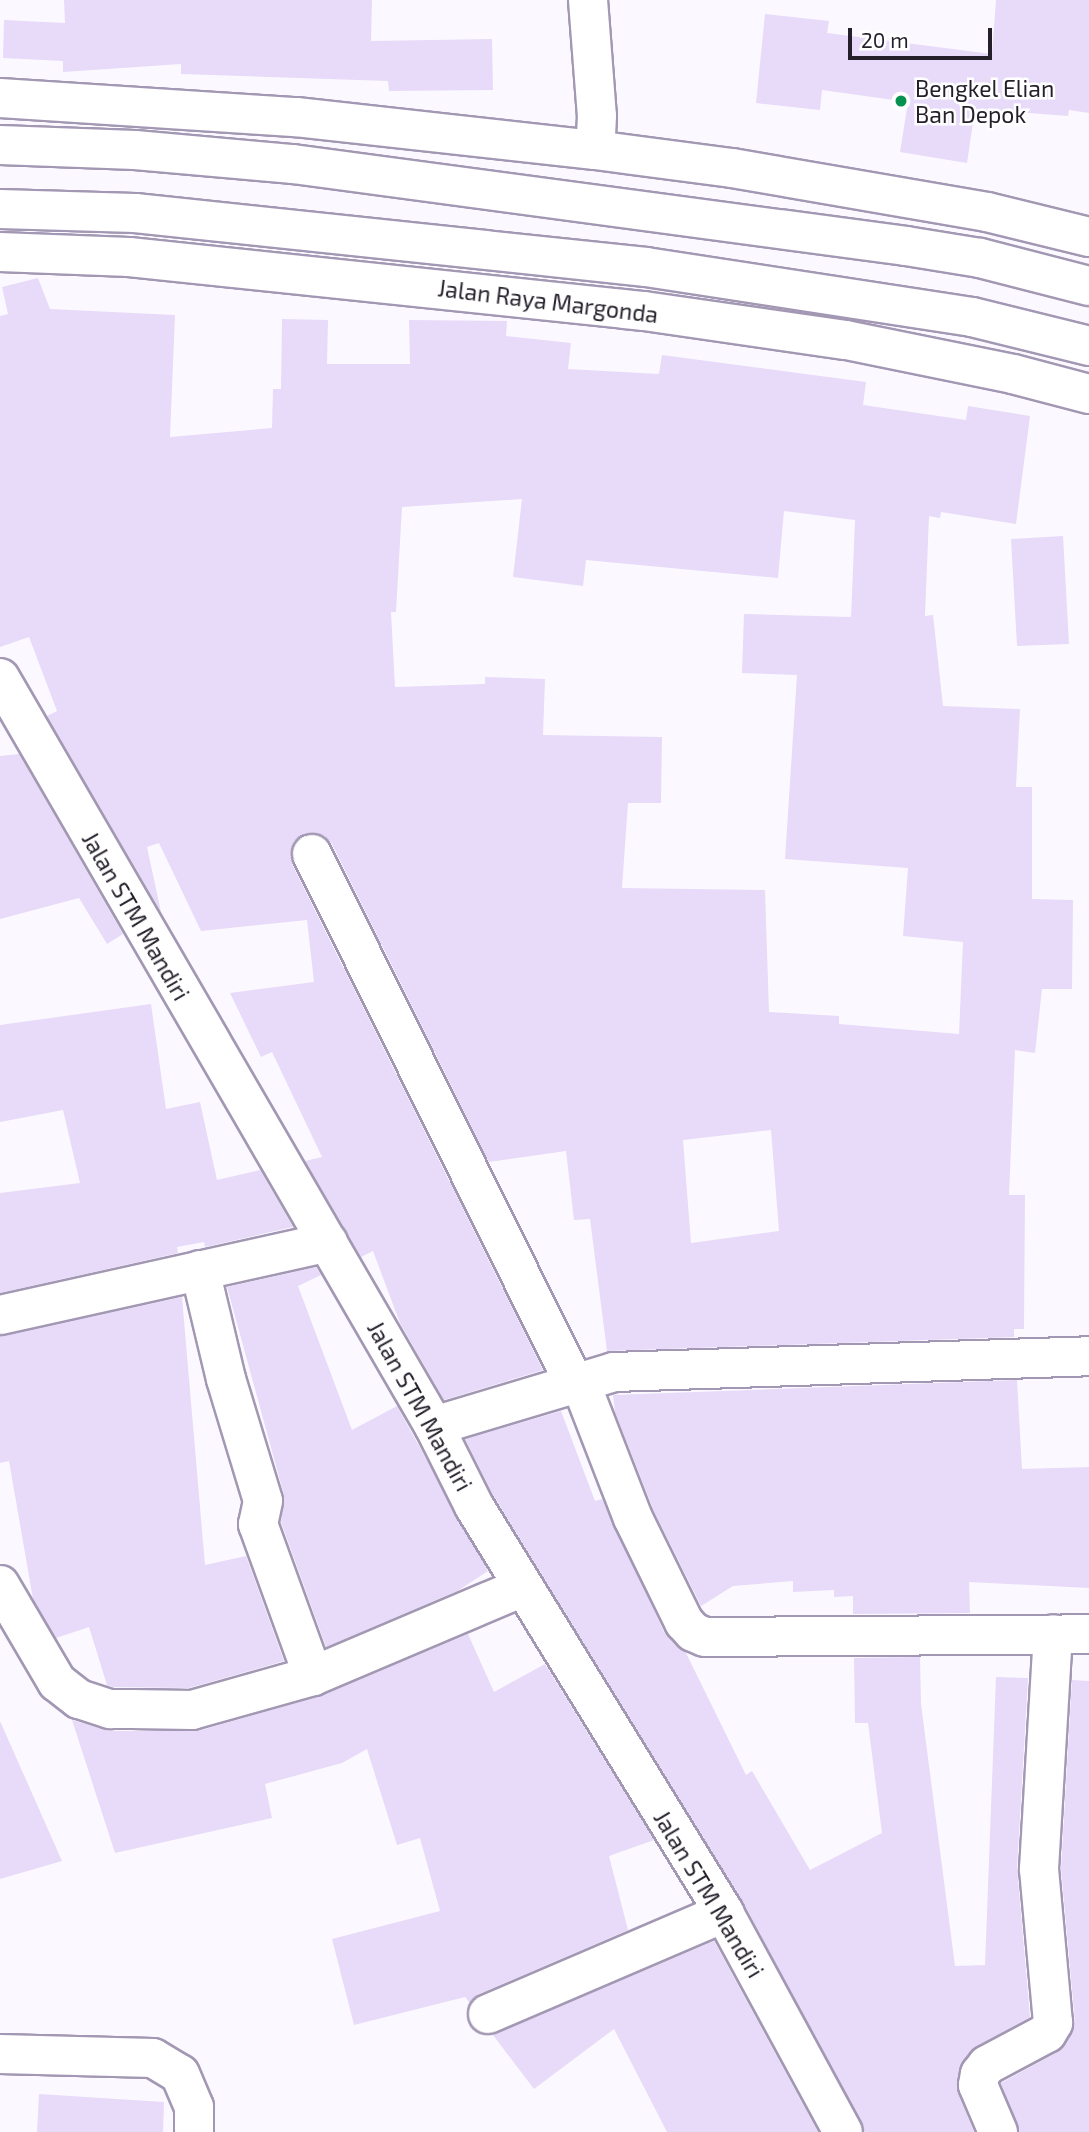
<!DOCTYPE html>
<html>
<head>
<meta charset="utf-8">
<style>
	body { margin:0 }
	#map { position:relative; width:1089px; height:2132px; overflow:hidden; background:#fbf9ff; font-family:"Exo 2",sans-serif }
	div>[style] { position:absolute }
	.building>* { inset:0; background:#e7dbf9 }
	.roads { filter:drop-shadow(2px 0 #a398b3) drop-shadow(-2px 0 #a398b3) drop-shadow(0 2px #a398b3) drop-shadow(0 -2px #a398b3) }
	.minor>* { height:38px; margin:-19px; padding:0 19px; transform-origin:19px; border-radius:19px; background:#fff }
	.trunk>* { height:38px; margin:-19px; padding:0 19px; transform-origin:19px; border-radius:19px; background:#fff }
	.dots>* { width:19px; height:19px; translate:-50% -50%; box-sizing:border-box; border:4px solid #fff; border-radius:50% }
	span { translate:-50% -50%; white-space:nowrap; text-align:center; line-height:1.15; -webkit-text-stroke:5px #fff; paint-order:stroke }
	.poi-label { font-size:23px; color:#241f2a }
	.left { translate:0 -50%; text-align:left }
	.street-label { font-size:23px; color:#241f2a }
	.scale { position:absolute; left:848px; top:28px; width:144px; height:32px; box-sizing:border-box; border:4px solid #241f2a; border-top:0; padding-left:9px; font-size:21px; line-height:24px; white-space:nowrap; color:#241f2a; -webkit-text-stroke:5px #fff; paint-order:stroke }
</style>
</head>
<body>
<div id="map">
	<div class="building">
		<i style="clip-path:polygon(64px 0,372px 0,371px 41px,492px 39px,493px 90px,389px 91px,388px 81px,181px 74px,181px 64px,63px 72px,63px 61px,3px 58px,4px 20px,65px 23px)"></i>
		<i style="clip-path:polygon(996px 0,1089px 0,1089px 113px,1069px 110px,1068px 116px,975px 109px,967px 163px,900px 152px,908px 102px,822px 90px,820px 110px,756px 103px,765px 14px,829px 21px,827px 33px,992px 54px)"></i>
		<i style="clip-path:polygon(evenodd,38px 278px,50px 309px,175px 315px,170px 437px,272px 428px,273px 389px,281px 389px,282px 319px,328px 320px,327px 364px,410px 364px,409px 320px,507px 321px,506px 336px,571px 343px,568px 369px,659px 374px,662px 355px,866px 382px,863px 405px,966px 420px,968px 406px,1030px 416px,1016px 524px,941px 512px,940px 518px,929px 516px,925px 616px,933px 615px,943px 706px,1020px 709px,1016px 787px,1032px 787px,1032px 899px,1073px 900px,1072px 989px,1042px 989px,1035px 1053px,1015px 1050px,1009px 1195px,1025px 1195px,1024px 1329px,1014px 1329px,1014px 1337px,607px 1351px,590px 1219px,574px 1220px,566px 1151px,489px 1162px,332px 844px,324px 835px,303px 834px,293px 842px,292px 864px,543px 1370px,444px 1400px,400px 1323px,373px 1251px,361px 1257px,305px 1161px,322px 1157px,272px 1052px,261px 1057px,230px 993px,314px 982px,307px 920px,201px 931px,159px 843px,147px 847px,161px 912px,47px 716px,57px 711px,29px 637px,0 647px,0 316px,8px 314px,2px 287px,38px 278px,522px 499px,513px 577px,583px 586px,586px 560px,778px 578px,784px 511px,855px 520px,851px 617px,744px 614px,742px 673px,797px 675px,785px 859px,908px 868px,903px 936px,963px 942px,959px 1034px,839px 1024px,839px 1016px,769px 1012px,765px 890px,622px 888px,628px 803px,661px 803px,662px 737px,543px 735px,545px 679px,485px 677px,485px 684px,395px 687px,391px 612px,396px 612px,402px 507px,522px 499px,38px 278px,771px 1130px,779px 1231px,691px 1243px,683px 1140px,771px 1130px)"></i>
		<i style="clip-path:polygon(1063px 536px,1069px 644px,1017px 646px,1011px 539px)"></i>
		<i style="clip-path:polygon(19px 754px,123px 934px,107px 944px,79px 898px,0 919px,0 756px)"></i>
		<i style="clip-path:polygon(151px 1004px,166px 1109px,200px 1102px,217px 1180px,260px 1170px,293px 1227px,205px 1247px,204px 1242px,177px 1247px,178px 1253px,0 1293px,0 1193px,80px 1183px,63px 1110px,0 1122px,0 1025px)"></i>
		<i style="clip-path:polygon(316px 1267px,321px 1275px,298px 1286px,352px 1430px,397px 1406px,488px 1571px,459px 1590px,326px 1647px,281px 1522px,284px 1495px,227px 1287px)"></i>
		<i style="clip-path:polygon(182px 1297px,205px 1565px,246px 1556px,284px 1661px,189px 1688px,113px 1687px,107px 1685px,89px 1627px,56px 1638px,33px 1599px,9px 1461px,0 1463px,0 1336px)"></i>
		<i style="clip-path:polygon(1017px 1380px,1022px 1469px,1089px 1467px,1089px 1588px,969px 1582px,970px 1613px,853px 1614px,853px 1596px,834px 1597px,834px 1590px,793px 1592px,793px 1581px,733px 1586px,701px 1606px,653px 1509px,615px 1412px,613px 1395px)"></i>
		<i style="clip-path:polygon(561px 1411px,595px 1501px,602px 1499px,664px 1632px,686px 1653px,746px 1775px,752px 1771px,810px 1870px,882px 1833px,868px 1723px,855px 1723px,854px 1658px,920px 1657px,921px 1704px,955px 1966px,985px 1965px,996px 1677px,1028px 1678px,1017px 1868px,1030px 2017px,977px 2046px,962px 2061px,958px 2093px,974px 2132px,865px 2132px,743px 1902px,493px 1495px,465px 1439px)"></i>
		<i style="clip-path:polygon(468px 1634px,494px 1692px,545px 1664px,654px 1840px,609px 1856px,628px 1930px,479px 1994px,470px 2003px,465px 1997px,354px 2025px,332px 1939px,440px 1911px,420px 1838px,397px 1845px,367px 1749px,342px 1763px,265px 1784px,272px 1818px,115px 1853px,72px 1720px,110px 1731px,198px 1731px,321px 1696px)"></i>
		<i style="clip-path:polygon(1072px 1680px,1089px 1681px,1089px 2132px,1019px 2132px,1001px 2083px,1058px 2052px,1075px 2022px,1061px 1869px)"></i>
		<i style="clip-path:polygon(0 1721px,62px 1861px,0 1879px)"></i>
		<i style="clip-path:polygon(714px 1941px,818px 2132px,667px 2132px,614px 2029px,534px 2089px,493px 2035px)"></i>
		<i style="clip-path:polygon(39px 2094px,164px 2102px,163px 2132px,37px 2132px)"></i>
	</div>
	<div class="roads">
		<div class="minor">
			<i style="left:588px;top:0;width:116px;rotate:85.6deg"></i>
			<i style="left:597px;top:116px;width:34px;rotate:93deg"></i>
			<i style="left:0;top:678px;width:865px;rotate:59.88deg"></i>
			<i style="left:434px;top:1426px;width:89px;rotate:63.4deg"></i>
			<i style="left:474px;top:1506px;width:478px;rotate:58.4deg"></i>
			<i style="left:724px;top:1913px;width:249px;rotate:61.5deg"></i>
			<i style="left:312px;top:854px;width:588px;rotate:63.65deg"></i>
			<i style="left:200px;top:1270px;width:112px;rotate:76.6deg"></i>
			<i style="left:226px;top:1379px;width:127px;rotate:73.1deg"></i>
			<i style="left:263px;top:1501px;width:24px;rotate:102deg"></i>
			<i style="left:258px;top:1524px;width:162px;rotate:70.1deg"></i>
			<i style="left:0;top:1315px;width:336px;rotate:-12.5deg"></i>
			<i style="left:579px;top:1379px;width:149px;rotate:68.8deg"></i>
			<i style="left:633px;top:1518px;width:116px;rotate:63.9deg"></i>
			<i style="left:684px;top:1622px;width:13px;rotate:48deg"></i>
			<i style="left:693px;top:1632px;width:13px;rotate:23deg"></i>
			<i style="left:705px;top:1637px;width:384px;rotate:-0.4deg"></i>
			<i style="left:434px;top:1426px;width:188px;rotate:-16.7deg"></i>
			<i style="left:614px;top:1372px;width:475px;rotate:-1.9deg"></i>
			<i style="left:0;top:1585px;width:113px;rotate:59.6deg"></i>
			<i style="left:57px;top:1682px;width:28px;rotate:38deg"></i>
			<i style="left:79px;top:1699px;width:33px;rotate:18deg"></i>
			<i style="left:110px;top:1709px;width:22px"></i>
			<i style="left:132px;top:1709px;width:60px;rotate:1deg"></i>
			<i style="left:192px;top:1710px;width:126px;rotate:-15.7deg"></i>
			<i style="left:313px;top:1676px;width:228px;rotate:-23deg"></i>
			<i style="left:488px;top:2014px;width:257px;rotate:-23.2deg"></i>
			<i style="left:0;top:2054px;width:153px;rotate:1.5deg"></i>
			<i style="left:153px;top:2058px;width:31px;rotate:31deg"></i>
			<i style="left:180px;top:2074px;width:36px;rotate:67deg"></i>
			<i style="left:194px;top:2107px;width:25px;rotate:90deg"></i>
			<i style="left:998px;top:2132px;width:51px;rotate:-113.1deg"></i>
			<i style="left:978px;top:2085px;width:11px;rotate:-80deg"></i>
			<i style="left:980px;top:2074px;width:11px;rotate:-52deg"></i>
			<i style="left:987px;top:2065px;width:68px;rotate:-28.1deg"></i>
			<i style="left:1047px;top:2033px;width:12px;rotate:-59deg"></i>
			<i style="left:1053px;top:2023px;width:155px;rotate:-95.2deg"></i>
			<i style="left:1039px;top:1869px;width:235px;rotate:-86.6deg"></i>
		</div>
		<div class="trunk">
			<i style="left:0;top:98px;width:297px;rotate:3.7deg"></i>
			<i style="left:296px;top:117px;width:301px;rotate:6.3deg"></i>
			<i style="left:595px;top:150px;width:138px;rotate:7.5deg"></i>
			<i style="left:732px;top:168px;width:259px;rotate:9.8deg"></i>
			<i style="left:987px;top:212px;width:105px;rotate:13.8deg"></i>
			<i style="left:0;top:145px;width:135px;rotate:2.1deg"></i>
			<i style="left:135px;top:150px;width:159px;rotate:5.1deg"></i>
			<i style="left:293px;top:164px;width:618px;rotate:7.62deg"></i>
			<i style="left:906px;top:246px;width:75px;rotate:9.2deg"></i>
			<i style="left:980px;top:258px;width:113px;rotate:14.4deg"></i>
			<i style="left:0;top:209px;width:135px;rotate:1.7deg"></i>
			<i style="left:135px;top:213px;width:514px;rotate:6.03deg"></i>
			<i style="left:646px;top:267px;width:330px;rotate:8.7deg"></i>
			<i style="left:972px;top:317px;width:121px;rotate:13.9deg"></i>
			<i style="left:0;top:252px;width:129px;rotate:2.2deg"></i>
			<i style="left:129px;top:257px;width:518px;rotate:5.99deg"></i>
			<i style="left:644px;top:311px;width:204px;rotate:8.2deg"></i>
			<i style="left:846px;top:340px;width:170px;rotate:11.5deg"></i>
			<i style="left:1013px;top:374px;width:79px;rotate:14.7deg"></i>
		</div>
	</div>
	<div class="dots">
		<i style="left:901px;top:101px;background:#059251"></i>
	</div>
	<div class="poi-label">
		<span class="left" style="left:915px;top:101px">Bengkel Elian<br>Ban Depok</span>
	</div>
	<div class="street-label">
		<span style="left:548px;top:301px;rotate:7deg">Jalan Raya Margonda</span>
		<span style="left:136px;top:916px;rotate:60deg">Jalan STM Mandiri</span>
		<span style="left:420px;top:1406px;rotate:61deg">Jalan STM Mandiri</span>
		<span style="left:709px;top:1894px;rotate:59deg">Jalan STM Mandiri</span>
	</div>
	<div class="scale">20 m</div>
</div>
</body>
</html>
